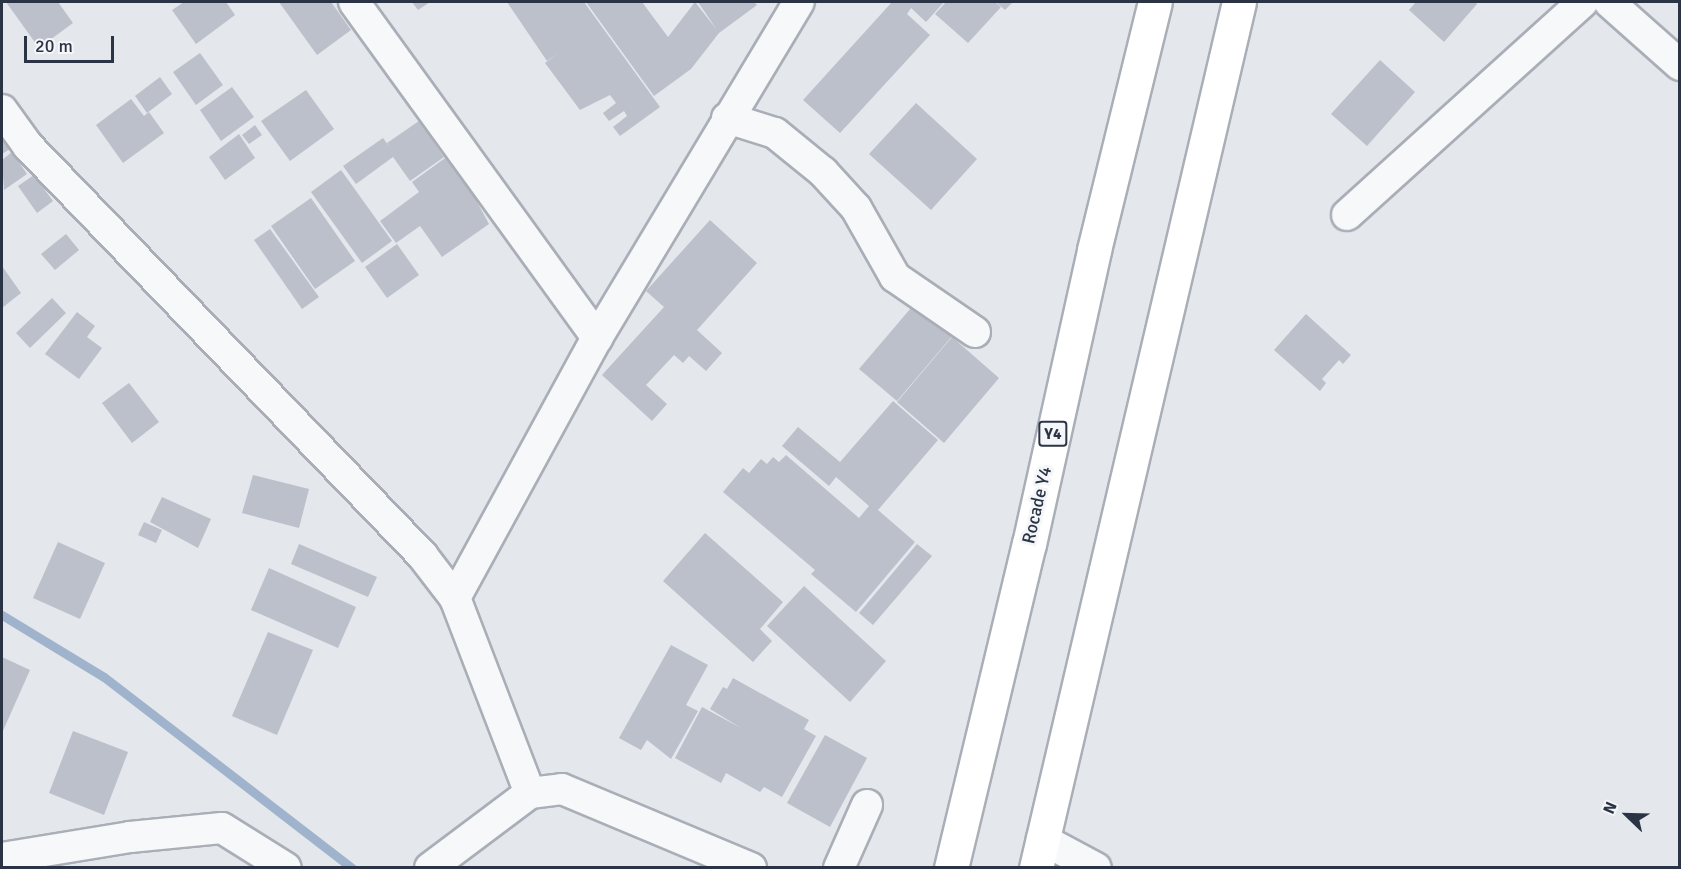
<!DOCTYPE html>
<html>
<head>
<meta charset="utf-8">
<style>
	body { margin:0 }
	#map { position:relative; width:1681px; height:869px; overflow:hidden; background:#e4e7ec; font-family:Signika,sans-serif }
	div>[style] { position:absolute }
	.stream>* { height:9px; margin:-4.5px; padding:0 4.5px; transform-origin:4.5px; border-radius:4.5px; background:#9fb4cc }
	.building>* { inset:0; background:#bbc0ca }
	.roads { filter:drop-shadow(2px 0 #a9aeb7) drop-shadow(-2px 0 #a9aeb7) drop-shadow(0 2px #a9aeb7) drop-shadow(0 -2px #a9aeb7) }
	.street>* { height:30px; margin:-15px; padding:0 15px; transform-origin:15px; border-radius:15px; background:#f7f8fa }
	.highway>* { height:33px; margin:-16.5px; padding:0 16.5px; transform-origin:16.5px; border-radius:16.5px; background:#fff }
	span { translate:-50% -50%; white-space:nowrap; text-align:center; line-height:1.15; -webkit-text-stroke:6px #f4f6f9; paint-order:stroke }
	.shield-label span { padding:2px 4px; background:#f4f6f9; border:2px solid; border-radius:4px; -webkit-text-stroke-width:0 }
	.shield-label { font-size:16px; color:#2b3445; font-weight:700 }
	.street-label { font-size:18px; color:#2b3445 }
	.frame { position:absolute; inset:0; border:3px solid #2b3445; pointer-events:none }
	.north { position:absolute; left:1597px; top:785px; width:60px; height:60px; -webkit-text-stroke:4px #f4f6f9; paint-order:stroke; rotate:293deg; font-size:16px; font-weight:700; line-height:24px; text-align:center; color:#2b3445 }
	.north::after { content:''; display:block; margin:auto; width:21px; height:27px; background:#2b3445; clip-path:polygon(50% 0,100% 100%,50% 72%,0 100%) }
	.scale { position:absolute; left:24px; top:36px; width:90px; height:27px; box-sizing:border-box; border:3px solid #2b3445; border-top:0; padding-left:8px; font-size:18px; line-height:21px; white-space:nowrap; color:#2b3445; -webkit-text-stroke:4px #f4f6f9; paint-order:stroke }
</style>
</head>
<body>
<div id="map">
	<div class="stream">
		<i style="left:2px;top:615px;width:119px;rotate:31.3deg"></i>
		<i style="left:104px;top:677px;width:313px;rotate:37.6deg"></i>
	</div>
	<div class="building">
		<i style="clip-path:polygon(6px 2px,58px 2px,73px 23px,39px 48px)"></i>
		<i style="clip-path:polygon(184px 2px,226px 2px,235px 15px,196px 44px,172px 10px)"></i>
		<i style="clip-path:polygon(279px 2px,331px 2px,351px 30px,317px 55px)"></i>
		<i style="clip-path:polygon(412px 2px,430px 2px,418px 10px)"></i>
		<i style="clip-path:polygon(507px 2px,584px 2px,660px 107px,620px 136px,613px 127px,627px 116px,624px 111px,609px 121px,603px 113px,616px 103px,610px 95px,580px 110px,545px 63px,559px 53px,547px 61px)"></i>
		<i style="clip-path:polygon(586px 2px,642px 2px,668px 37px,695px 2px,717px 30px,698px 2px,754px 2px,757px 5px,719px 33px,691px 69px,654px 96px)"></i>
		<i style="clip-path:polygon(892px 2px,944px 2px,926px 22px,911px 8px,907px 14px,930px 35px,840px 133px,803px 100px)"></i>
		<i style="clip-path:polygon(946px 2px,995px 2px,1001px 7px,968px 43px,935px 14px)"></i>
		<i style="clip-path:polygon(996px 2px,1013px 2px,1005px 10px)"></i>
		<i style="clip-path:polygon(1416px 2px,1475px 2px,1477px 4px,1444px 42px,1409px 10px)"></i>
		<i style="clip-path:polygon(200px 53px,223px 85px,196px 105px,173px 72px)"></i>
		<i style="clip-path:polygon(1380px 60px,1415px 92px,1367px 146px,1331px 114px)"></i>
		<i style="clip-path:polygon(160px 77px,172px 94px,147px 113px,135px 96px)"></i>
		<i style="clip-path:polygon(232px 87px,254px 117px,221px 141px,200px 110px)"></i>
		<i style="clip-path:polygon(306px 90px,334px 129px,290px 161px,261px 121px)"></i>
		<i style="clip-path:polygon(131px 99px,144px 116px,149px 112px,164px 133px,123px 163px,96px 125px)"></i>
		<i style="clip-path:polygon(916px 103px,977px 159px,931px 210px,869px 154px)"></i>
		<i style="clip-path:polygon(419px 121px,444px 157px,410px 181px,393px 157px,356px 184px,343px 166px,383px 138px,391px 149px,387px 143px)"></i>
		<i style="clip-path:polygon(255px 125px,262px 135px,249px 144px,242px 135px)"></i>
		<i style="clip-path:polygon(2px 131px,13px 147px,2px 154px)"></i>
		<i style="clip-path:polygon(239px 134px,255px 158px,225px 180px,209px 157px)"></i>
		<i style="clip-path:polygon(12px 152px,27px 174px,4px 190px,2px 160px)"></i>
		<i style="clip-path:polygon(452px 153px,474px 184px,469px 187px,489px 224px,442px 257px,420px 226px,396px 243px,380px 221px,419px 192px,412px 182px)"></i>
		<i style="clip-path:polygon(341px 170px,392px 241px,362px 263px,311px 192px)"></i>
		<i style="clip-path:polygon(34px 175px,53px 201px,37px 213px,18px 186px)"></i>
		<i style="clip-path:polygon(311px 198px,355px 261px,315px 289px,271px 226px)"></i>
		<i style="clip-path:polygon(710px 220px,757px 263px,697px 330px,722px 353px,706px 371px,689px 356px,683px 363px,674px 355px,646px 385px,667px 404px,652px 421px,602px 375px,664px 307px,646px 291px)"></i>
		<i style="clip-path:polygon(270px 229px,319px 297px,302px 309px,254px 240px)"></i>
		<i style="clip-path:polygon(66px 234px,79px 250px,55px 270px,41px 254px)"></i>
		<i style="clip-path:polygon(397px 244px,419px 275px,387px 298px,365px 267px)"></i>
		<i style="clip-path:polygon(2px 266px,21px 293px,2px 308px)"></i>
		<i style="clip-path:polygon(922px 295px,959px 328px,897px 401px,859px 369px)"></i>
		<i style="clip-path:polygon(52px 298px,66px 313px,30px 348px,16px 333px)"></i>
		<i style="clip-path:polygon(77px 312px,95px 326px,87px 337px,102px 348px,79px 379px,45px 354px)"></i>
		<i style="clip-path:polygon(1306px 314px,1351px 355px,1343px 364px,1339px 360px,1322px 379px,1326px 383px,1320px 391px,1274px 350px)"></i>
		<i style="clip-path:polygon(952px 337px,999px 378px,944px 443px,897px 402px)"></i>
		<i style="clip-path:polygon(129px 383px,159px 422px,132px 443px,102px 403px)"></i>
		<i style="clip-path:polygon(893px 401px,938px 440px,878px 510px,915px 542px,856px 612px,811px 574px,815px 570px,723px 492px,743px 468px,749px 473px,761px 459px,767px 464px,773px 457px,779px 462px,786px 455px,859px 518px,869px 506px,836px 477px,829px 486px,782px 446px,798px 427px,840px 462px)"></i>
		<i style="clip-path:polygon(253px 475px,309px 489px,299px 528px,242px 513px)"></i>
		<i style="clip-path:polygon(162px 497px,211px 519px,198px 548px,150px 522px)"></i>
		<i style="clip-path:polygon(144px 522px,162px 530px,156px 543px,138px 535px)"></i>
		<i style="clip-path:polygon(705px 533px,783px 602px,760px 629px,772px 641px,753px 662px,663px 581px)"></i>
		<i style="clip-path:polygon(58px 542px,105px 563px,80px 619px,33px 598px)"></i>
		<i style="clip-path:polygon(299px 544px,377px 577px,368px 597px,291px 564px)"></i>
		<i style="clip-path:polygon(917px 544px,932px 556px,873px 625px,859px 613px)"></i>
		<i style="clip-path:polygon(269px 568px,356px 607px,338px 648px,251px 610px)"></i>
		<i style="clip-path:polygon(804px 586px,886px 661px,850px 702px,767px 626px)"></i>
		<i style="clip-path:polygon(268px 632px,313px 650px,277px 735px,232px 716px)"></i>
		<i style="clip-path:polygon(671px 645px,708px 665px,686px 705px,698px 711px,671px 759px,647px 740px,641px 750px,619px 738px)"></i>
		<i style="clip-path:polygon(2px 657px,30px 670px,2px 733px)"></i>
		<i style="clip-path:polygon(733px 678px,809px 720px,804px 729px,816px 736px,782px 797px,764px 787px,760px 792px,726px 773px,721px 783px,675px 758px,702px 707px,741px 728px,710px 709px,723px 687px,727px 689px)"></i>
		<i style="clip-path:polygon(73px 731px,128px 752px,104px 815px,49px 793px)"></i>
		<i style="clip-path:polygon(825px 735px,867px 758px,830px 827px,787px 803px)"></i>
	</div>
	<div class="roads">
		<div class="street">
			<i style="left:354px;top:2px;width:415px;rotate:54.1deg"></i>
			<i style="left:1609px;top:2px;width:95px;rotate:41.6deg"></i>
			<i style="left:2px;top:110px;width:44px;rotate:54.2deg"></i>
			<i style="left:28px;top:146px;width:568px;rotate:46.07deg"></i>
			<i style="left:422px;top:555px;width:54px;rotate:52.5deg"></i>
			<i style="left:455px;top:598px;width:209px;rotate:69deg"></i>
			<i style="left:727px;top:118px;width:50px;rotate:17.4deg"></i>
			<i style="left:775px;top:133px;width:62px;rotate:39.1deg"></i>
			<i style="left:823px;top:172px;width:49px;rotate:47.5deg"></i>
			<i style="left:856px;top:208px;width:79px;rotate:60.5deg"></i>
			<i style="left:895px;top:277px;width:97px;rotate:34.5deg"></i>
			<i style="left:1347px;top:215px;width:318px;rotate:-42.1deg"></i>
			<i style="left:455px;top:598px;width:296px;rotate:-61.4deg"></i>
			<i style="left:597px;top:338px;width:392px;rotate:-59deg"></i>
			<i style="left:1042px;top:839px;width:61px;rotate:28.2deg"></i>
			<i style="left:2px;top:858px;width:130px;rotate:-9.3deg"></i>
			<i style="left:130px;top:837px;width:92px;rotate:-5.6deg"></i>
			<i style="left:222px;top:828px;width:75px;rotate:32deg"></i>
			<i style="left:430px;top:868px;width:125px;rotate:-36.9deg"></i>
			<i style="left:530px;top:793px;width:32px;rotate:-7deg"></i>
			<i style="left:562px;top:789px;width:205px;rotate:22.7deg"></i>
			<i style="left:839px;top:868px;width:69px;rotate:-66deg"></i>
		</div>
		<div class="highway">
			<i style="left:951px;top:868px;width:333px;rotate:-76.5deg"></i>
			<i style="left:1029px;top:544px;width:301px;rotate:-77.5deg"></i>
			<i style="left:1094px;top:250px;width:255px;rotate:-76.2deg"></i>
			<i style="left:1036px;top:868px;width:889px;rotate:-76.81deg"></i>
		</div>
	</div>
	<div class="shield-label">
		<span style="left:1053px;top:434px">Y4</span>
	</div>
	<div class="street-label">
		<span style="left:1037px;top:505px;rotate:-77deg">Rocade Y4</span>
	</div>
	<div class="frame"></div>
	<div class="north">N</div>
	<div class="scale">20 m</div>
</div>
</body>
</html>
